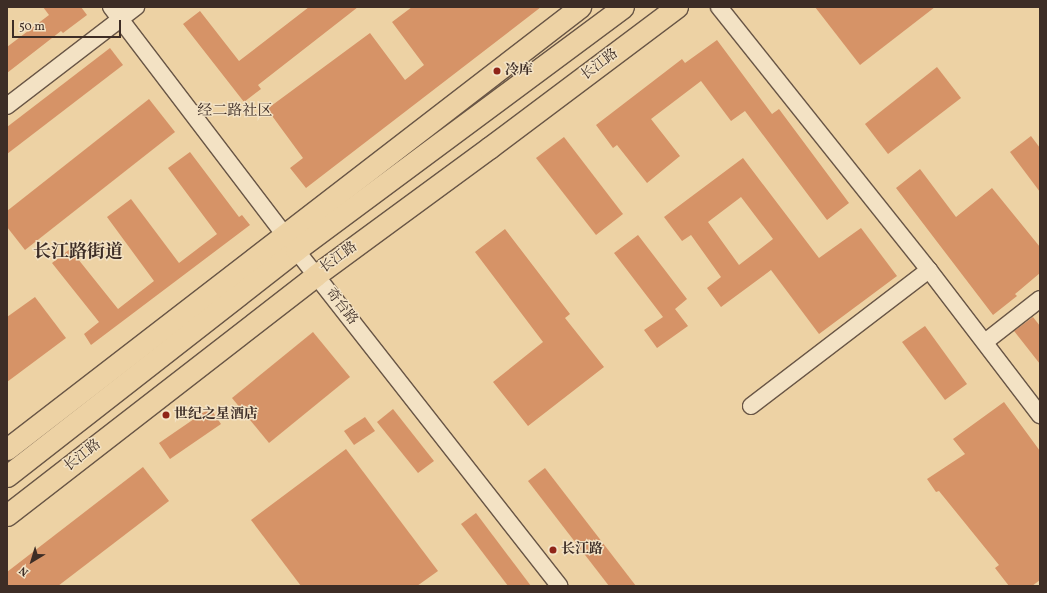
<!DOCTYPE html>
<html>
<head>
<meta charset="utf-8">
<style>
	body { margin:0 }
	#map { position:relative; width:1047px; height:593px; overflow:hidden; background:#edd2a4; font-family:Vollkorn,"Noto Serif SC",serif }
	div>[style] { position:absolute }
	.building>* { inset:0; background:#d69367 }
	.roads { filter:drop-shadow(1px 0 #695646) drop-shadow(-1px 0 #695646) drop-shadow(0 1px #695646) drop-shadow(0 -1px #695646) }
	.minor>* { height:16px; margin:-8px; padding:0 8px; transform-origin:8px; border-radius:8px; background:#f3e2c4 }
	.major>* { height:21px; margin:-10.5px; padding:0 10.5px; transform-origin:10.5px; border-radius:10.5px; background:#edd2a4 }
	.dots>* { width:11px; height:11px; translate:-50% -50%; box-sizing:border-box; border:2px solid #f3e2c4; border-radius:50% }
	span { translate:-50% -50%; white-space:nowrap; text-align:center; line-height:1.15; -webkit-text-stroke:3px #f3e2c4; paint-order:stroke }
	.street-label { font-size:14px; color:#3d2d26 }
	.poi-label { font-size:14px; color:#3d2d26; font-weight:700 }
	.left { translate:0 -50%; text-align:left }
	.neighbourhood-label { font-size:15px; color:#3d2d26 }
	.district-label { font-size:18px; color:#3d2d26; font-weight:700 }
	.frame { position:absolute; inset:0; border:8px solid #3d2d26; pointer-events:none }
	.north { position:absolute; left:12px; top:541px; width:40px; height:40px; -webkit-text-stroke:3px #f3e2c4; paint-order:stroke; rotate:218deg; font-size:11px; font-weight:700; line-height:16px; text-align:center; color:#3d2d26 }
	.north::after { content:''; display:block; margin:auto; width:14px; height:18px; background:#3d2d26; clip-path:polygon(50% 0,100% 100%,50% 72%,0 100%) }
	.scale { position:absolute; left:12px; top:20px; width:109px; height:18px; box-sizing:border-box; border:2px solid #3d2d26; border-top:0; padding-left:5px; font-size:12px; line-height:14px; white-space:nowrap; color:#3d2d26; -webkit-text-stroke:3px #f3e2c4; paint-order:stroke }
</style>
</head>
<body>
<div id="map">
	<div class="building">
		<i style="clip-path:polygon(43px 7px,81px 7px,87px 15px,63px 33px,61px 31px,7px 73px,7px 47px,49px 15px)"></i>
		<i style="clip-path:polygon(309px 7px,358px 7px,258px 85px,261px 89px,244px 102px,183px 24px,200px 11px,239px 61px)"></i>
		<i style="clip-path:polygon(412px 7px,541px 7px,306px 188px,290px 168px,303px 158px,267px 109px,370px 33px,405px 80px,424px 65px,392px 22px)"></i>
		<i style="clip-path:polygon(815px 7px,935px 7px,860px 65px)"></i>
		<i style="clip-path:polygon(717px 40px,772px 114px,779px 109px,849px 203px,827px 220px,745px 111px,731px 121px,701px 81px,651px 119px,680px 156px,647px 183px,617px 145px,613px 148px,596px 125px,682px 59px,685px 63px)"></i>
		<i style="clip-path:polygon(110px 48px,123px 65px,7px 154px,7px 127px)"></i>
		<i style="clip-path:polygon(937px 67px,961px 98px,888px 154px,865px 124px)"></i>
		<i style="clip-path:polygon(149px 99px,175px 132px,25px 250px,7px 227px,7px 211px)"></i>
		<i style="clip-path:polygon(1031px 136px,1040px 148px,1040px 192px,1010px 152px)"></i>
		<i style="clip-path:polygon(564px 137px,623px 214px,596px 235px,536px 158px)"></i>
		<i style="clip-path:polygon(190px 152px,239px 217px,242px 215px,250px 225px,91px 345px,84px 334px,99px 322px,52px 263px,70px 249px,118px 309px,154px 281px,107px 217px,131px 199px,179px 263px,217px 234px,168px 168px)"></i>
		<i style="clip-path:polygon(evenodd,743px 158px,819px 258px,861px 228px,897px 276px,819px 334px,771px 270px,721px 307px,707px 288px,721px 277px,691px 235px,682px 241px,664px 217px,743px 158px,741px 197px,773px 239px,739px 265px,708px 222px,741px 197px)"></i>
		<i style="clip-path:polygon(920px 169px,956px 217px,992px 188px,1040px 247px,1040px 273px,1015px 294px,1017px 296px,993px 315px,896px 188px)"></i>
		<i style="clip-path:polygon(505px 229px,570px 314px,565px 318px,604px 367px,528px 426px,493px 382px,543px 342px,475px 252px)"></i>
		<i style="clip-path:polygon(638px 235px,687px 299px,675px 309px,688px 326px,657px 348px,644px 330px,663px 317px,614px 253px)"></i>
		<i style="clip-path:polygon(35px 297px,66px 338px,7px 382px,7px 317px)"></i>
		<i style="clip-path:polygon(1033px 317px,1040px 326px,1040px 364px,1014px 331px)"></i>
		<i style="clip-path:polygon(925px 326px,967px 384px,945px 400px,902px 342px)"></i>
		<i style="clip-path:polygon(313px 332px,350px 377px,269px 443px,232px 398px)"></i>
		<i style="clip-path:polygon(1004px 402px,1040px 451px,1040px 580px,1032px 586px,1009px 586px,995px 568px,999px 565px,939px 491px,936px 492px,927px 479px,965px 454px,953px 439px)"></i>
		<i style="clip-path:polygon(210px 408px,221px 424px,170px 459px,159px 443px)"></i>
		<i style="clip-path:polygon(393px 409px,434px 461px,418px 473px,377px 422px)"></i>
		<i style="clip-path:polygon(365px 417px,375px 431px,354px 445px,344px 431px)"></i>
		<i style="clip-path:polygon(346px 449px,438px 571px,417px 586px,301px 586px,251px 520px)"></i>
		<i style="clip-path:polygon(143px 467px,169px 501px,58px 586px,7px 586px,7px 572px)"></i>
		<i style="clip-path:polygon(545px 468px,636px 586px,609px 586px,528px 481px)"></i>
		<i style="clip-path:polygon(476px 513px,531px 586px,508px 586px,461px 524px)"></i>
	</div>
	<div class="roads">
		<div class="minor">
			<i style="left:111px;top:7px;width:305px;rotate:52.7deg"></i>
			<i style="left:296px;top:250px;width:427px;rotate:51.9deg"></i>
			<i style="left:719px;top:7px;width:337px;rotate:51.4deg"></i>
			<i style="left:929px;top:270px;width:183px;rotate:52.6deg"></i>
			<i style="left:7px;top:106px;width:163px;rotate:-37.5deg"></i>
			<i style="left:985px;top:342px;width:70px;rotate:-38deg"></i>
			<i style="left:751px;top:406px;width:224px;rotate:-37.4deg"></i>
		</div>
		<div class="major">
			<i style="left:7px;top:449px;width:724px;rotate:-37.65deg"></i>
			<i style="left:7px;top:476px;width:367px;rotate:-38deg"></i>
			<i style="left:296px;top:250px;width:407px;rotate:-36.6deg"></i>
			<i style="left:7px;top:515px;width:391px;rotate:-37.8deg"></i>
			<i style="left:316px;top:275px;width:215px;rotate:-36.3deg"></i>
			<i style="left:489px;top:148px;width:235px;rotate:-36.9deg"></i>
		</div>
	</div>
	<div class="dots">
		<i style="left:497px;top:71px;background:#8f2418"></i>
		<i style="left:166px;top:415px;background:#8f2418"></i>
		<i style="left:553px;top:550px;background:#8f2418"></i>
	</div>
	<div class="street-label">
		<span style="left:600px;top:65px;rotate:-37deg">长江路</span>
		<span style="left:339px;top:258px;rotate:-36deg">长江路</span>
		<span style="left:341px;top:307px;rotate:52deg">奇台路</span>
		<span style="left:83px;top:456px;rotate:-38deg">长江路</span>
	</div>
	<div class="poi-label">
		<span class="left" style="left:505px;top:71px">冷库</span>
		<span class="left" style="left:174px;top:415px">世纪之星酒店</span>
		<span class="left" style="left:561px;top:550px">长江路</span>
	</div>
	<div class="neighbourhood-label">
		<span style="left:235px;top:112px">经二路社区</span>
	</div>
	<div class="district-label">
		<span style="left:78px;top:253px">长江路街道</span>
	</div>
	<div class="frame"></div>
	<div class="north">N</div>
	<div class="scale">50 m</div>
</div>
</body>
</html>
